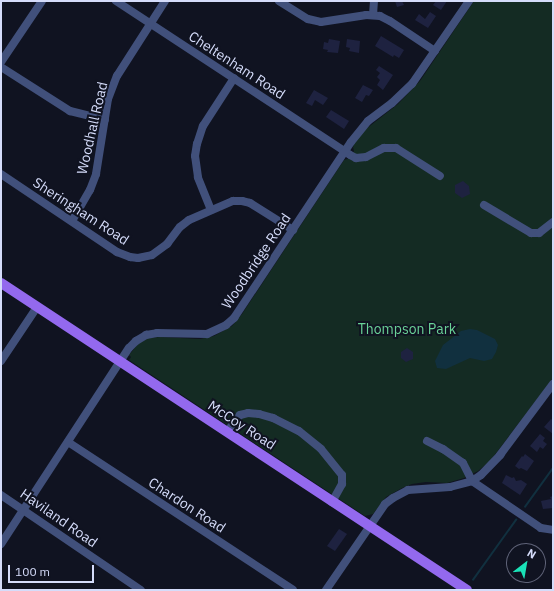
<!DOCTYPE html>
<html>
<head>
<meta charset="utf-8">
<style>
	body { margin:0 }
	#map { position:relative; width:554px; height:591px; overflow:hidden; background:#101321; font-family:"IBM Plex Sans",sans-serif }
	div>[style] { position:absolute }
	.green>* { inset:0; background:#142b23 }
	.water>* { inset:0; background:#11303f }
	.stream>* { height:1.5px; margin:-0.75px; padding:0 0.75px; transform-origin:0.75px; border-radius:0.75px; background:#11303f }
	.building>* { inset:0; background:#1e2240 }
	.minor>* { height:8px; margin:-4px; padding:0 4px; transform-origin:4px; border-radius:4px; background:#41507b }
	.major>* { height:10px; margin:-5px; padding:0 5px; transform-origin:5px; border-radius:5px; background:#9369ee }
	span { translate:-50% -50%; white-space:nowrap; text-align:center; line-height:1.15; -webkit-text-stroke:4px #101321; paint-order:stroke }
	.street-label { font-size:14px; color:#d5dcfa }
	.park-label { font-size:14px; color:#6ad298 }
	.frame { position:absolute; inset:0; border:2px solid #d5dcfa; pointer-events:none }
	.north { position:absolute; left:506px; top:543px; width:40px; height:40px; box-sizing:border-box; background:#101321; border:1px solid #5f6378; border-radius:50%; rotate:31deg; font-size:11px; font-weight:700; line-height:16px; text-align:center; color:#d5dcfa }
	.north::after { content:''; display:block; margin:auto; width:14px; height:18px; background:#1ae2b8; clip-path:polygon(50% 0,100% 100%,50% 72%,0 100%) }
	.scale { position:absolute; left:8px; top:565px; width:86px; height:18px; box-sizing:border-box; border:2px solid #d5dcfa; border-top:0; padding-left:5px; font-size:12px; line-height:14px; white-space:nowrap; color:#d5dcfa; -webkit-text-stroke:3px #101321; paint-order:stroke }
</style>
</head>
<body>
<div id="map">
	<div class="green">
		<i style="clip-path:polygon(474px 1px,553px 1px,553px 378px,490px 461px,478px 471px,464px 478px,447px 483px,426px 482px,412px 484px,402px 488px,386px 497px,373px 514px,365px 516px,129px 360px,131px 357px,129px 355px,138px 344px,148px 338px,160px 337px,200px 339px,214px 336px,232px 326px,242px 314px,344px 160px,350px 158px,354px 151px,353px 147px,355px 142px,366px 129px,398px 104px,420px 81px)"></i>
	</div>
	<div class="water">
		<i style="clip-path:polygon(470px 329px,477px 330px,495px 339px,498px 345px,496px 352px,492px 359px,484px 361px,470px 358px,446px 369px,437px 368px,435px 361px,443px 345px,461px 331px)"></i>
	</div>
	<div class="stream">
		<i style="left:525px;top:507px;width:48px;rotate:-54.3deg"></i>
		<i style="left:473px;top:580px;width:74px;rotate:-54.4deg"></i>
	</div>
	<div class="building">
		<i style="clip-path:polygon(395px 1px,402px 1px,404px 5px,397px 7px)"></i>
		<i style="clip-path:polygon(436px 1px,447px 1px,441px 10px,433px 5px)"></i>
		<i style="clip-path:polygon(430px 12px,436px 16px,428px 28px,415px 20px,419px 14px,425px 19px)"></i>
		<i style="clip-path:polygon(381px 36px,404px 50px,399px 58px,394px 55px,393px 57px,375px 46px)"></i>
		<i style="clip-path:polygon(329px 39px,340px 41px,338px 53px,327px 52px,328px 50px,323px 49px,324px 42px,328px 43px)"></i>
		<i style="clip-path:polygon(347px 39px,360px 41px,359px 53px,349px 51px,350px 48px,346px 47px)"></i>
		<i style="clip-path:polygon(379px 66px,393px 75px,383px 90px,377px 85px,380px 80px,377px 77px,380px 73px,376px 70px)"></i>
		<i style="clip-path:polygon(363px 85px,373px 90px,369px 96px,366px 95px,362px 102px,355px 98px)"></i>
		<i style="clip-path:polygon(314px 90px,328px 98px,323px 105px,315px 100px,312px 106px,306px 103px)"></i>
		<i style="clip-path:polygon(331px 110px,349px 121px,344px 129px,326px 117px)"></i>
		<i style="clip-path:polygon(463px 181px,469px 186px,470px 194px,462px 198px,455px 193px,455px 185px)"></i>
		<i style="clip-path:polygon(407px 348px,413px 352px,413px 359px,406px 362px,401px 358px,401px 352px)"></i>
		<i style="clip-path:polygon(551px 419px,553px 421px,553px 434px,544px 427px)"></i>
		<i style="clip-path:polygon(540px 434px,545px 438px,543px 441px,547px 444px,543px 449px,540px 447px,537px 452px,530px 446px)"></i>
		<i style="clip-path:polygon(525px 454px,534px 461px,527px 471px,521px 468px,519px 469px,515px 466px,522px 456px,523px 457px)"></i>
		<i style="clip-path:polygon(506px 475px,512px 478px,514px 477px,516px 481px,521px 480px,527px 484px,520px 495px,502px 483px)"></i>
		<i style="clip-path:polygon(553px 496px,553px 508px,543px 509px,541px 501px,551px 499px,550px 497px)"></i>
		<i style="clip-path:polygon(339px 529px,347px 534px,335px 551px,327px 546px)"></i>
	</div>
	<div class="minor">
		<i style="left:116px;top:1px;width:280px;rotate:33.3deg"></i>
		<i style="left:350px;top:155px;width:7px;rotate:27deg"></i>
		<i style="left:356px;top:158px;width:10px;rotate:-6deg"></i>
		<i style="left:366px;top:157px;width:20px;rotate:-27deg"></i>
		<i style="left:384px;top:148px;width:12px"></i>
		<i style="left:396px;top:148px;width:52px;rotate:32.5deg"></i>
		<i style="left:279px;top:1px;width:34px;rotate:32deg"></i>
		<i style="left:308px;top:19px;width:13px;rotate:13deg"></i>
		<i style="left:321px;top:22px;width:46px;rotate:-8.8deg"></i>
		<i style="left:366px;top:15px;width:14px;rotate:4deg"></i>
		<i style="left:380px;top:16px;width:11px;rotate:27deg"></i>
		<i style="left:390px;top:21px;width:54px;rotate:33.7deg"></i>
		<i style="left:373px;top:15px;width:14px;rotate:-86deg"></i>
		<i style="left:1px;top:62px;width:73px;rotate:-56.1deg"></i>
		<i style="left:1px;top:67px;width:82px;rotate:32.5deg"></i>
		<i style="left:70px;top:111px;width:36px;rotate:14deg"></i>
		<i style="left:1px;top:174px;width:140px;rotate:33.9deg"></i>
		<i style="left:117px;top:252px;width:14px;rotate:21deg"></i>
		<i style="left:130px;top:257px;width:8px;rotate:7deg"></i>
		<i style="left:138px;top:258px;width:14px;rotate:-12deg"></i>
		<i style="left:152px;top:255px;width:19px;rotate:-36deg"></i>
		<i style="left:167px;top:244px;width:21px;rotate:-53deg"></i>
		<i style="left:180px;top:227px;width:11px;rotate:-38deg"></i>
		<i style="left:189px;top:220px;width:48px;rotate:-23.4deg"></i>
		<i style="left:233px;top:201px;width:9px"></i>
		<i style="left:242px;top:201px;width:8px;rotate:14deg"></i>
		<i style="left:250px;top:203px;width:51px;rotate:32.1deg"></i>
		<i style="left:484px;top:205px;width:55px;rotate:30.8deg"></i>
		<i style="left:531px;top:233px;width:8px"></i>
		<i style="left:539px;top:233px;width:18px;rotate:-38deg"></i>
		<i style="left:211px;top:210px;width:35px;rotate:-112deg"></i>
		<i style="left:198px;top:177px;width:21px;rotate:-98deg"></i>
		<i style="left:195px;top:156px;width:12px;rotate:-81deg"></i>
		<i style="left:197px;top:144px;width:19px;rotate:-72deg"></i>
		<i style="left:203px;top:126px;width:57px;rotate:-57.1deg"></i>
		<i style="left:72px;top:221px;width:36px;rotate:-60deg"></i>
		<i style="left:90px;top:190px;width:17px;rotate:-69deg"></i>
		<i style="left:96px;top:174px;width:76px;rotate:-80.9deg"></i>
		<i style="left:108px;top:99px;width:25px;rotate:-69deg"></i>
		<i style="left:117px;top:76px;width:89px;rotate:-57.4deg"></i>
		<i style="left:1px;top:361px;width:65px;rotate:-56.3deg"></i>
		<i style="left:227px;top:432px;width:21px;rotate:-53deg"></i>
		<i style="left:240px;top:415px;width:8px;rotate:-14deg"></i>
		<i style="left:248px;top:413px;width:11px;rotate:5deg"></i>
		<i style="left:259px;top:414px;width:15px;rotate:16deg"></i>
		<i style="left:273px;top:418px;width:29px;rotate:27deg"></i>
		<i style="left:299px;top:431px;width:28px;rotate:39deg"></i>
		<i style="left:321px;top:449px;width:33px;rotate:51deg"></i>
		<i style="left:342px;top:475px;width:9px;rotate:90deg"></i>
		<i style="left:342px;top:484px;width:21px;rotate:119deg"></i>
		<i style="left:427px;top:441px;width:18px;rotate:27deg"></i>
		<i style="left:443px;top:449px;width:24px;rotate:35deg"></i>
		<i style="left:463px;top:463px;width:20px;rotate:63deg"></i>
		<i style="left:472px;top:481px;width:83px;rotate:34.3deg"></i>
		<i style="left:541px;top:528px;width:12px;rotate:9deg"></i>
		<i style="left:68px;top:442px;width:269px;rotate:33.3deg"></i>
		<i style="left:1px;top:495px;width:169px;rotate:34.2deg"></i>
		<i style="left:1px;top:544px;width:234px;rotate:-56.9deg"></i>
		<i style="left:129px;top:348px;width:10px;rotate:-45deg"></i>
		<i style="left:136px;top:341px;width:12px;rotate:-31deg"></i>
		<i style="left:146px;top:335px;width:11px;rotate:-10deg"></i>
		<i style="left:157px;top:333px;width:50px;rotate:1.1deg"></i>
		<i style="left:207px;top:334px;width:21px;rotate:-25deg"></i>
		<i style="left:226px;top:325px;width:11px;rotate:-41deg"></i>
		<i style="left:234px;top:318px;width:211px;rotate:-56.4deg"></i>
		<i style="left:351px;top:142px;width:27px;rotate:-51deg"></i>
		<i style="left:368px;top:121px;width:30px;rotate:-37deg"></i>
		<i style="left:392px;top:103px;width:28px;rotate:-44deg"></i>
		<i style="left:412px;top:84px;width:101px;rotate:-55.5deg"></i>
		<i style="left:326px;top:590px;width:104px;rotate:-55.5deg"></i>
		<i style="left:385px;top:504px;width:10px;rotate:-37deg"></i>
		<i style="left:393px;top:498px;width:17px;rotate:-28deg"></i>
		<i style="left:408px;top:490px;width:42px;rotate:-4.1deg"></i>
		<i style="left:450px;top:487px;width:23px;rotate:-15deg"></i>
		<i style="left:472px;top:481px;width:11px;rotate:-34deg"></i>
		<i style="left:481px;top:475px;width:28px;rotate:-46deg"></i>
		<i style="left:500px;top:455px;width:89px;rotate:-53.3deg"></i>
	</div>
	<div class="major">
		<i style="left:1px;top:283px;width:558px;rotate:33.38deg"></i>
	</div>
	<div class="street-label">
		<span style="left:237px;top:65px;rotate:33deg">Cheltenham Road</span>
		<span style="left:92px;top:128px;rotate:-77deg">Woodhall Road</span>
		<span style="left:81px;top:211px;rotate:33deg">Sheringham Road</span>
		<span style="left:256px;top:261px;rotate:-56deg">Woodbridge Road</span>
		<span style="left:242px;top:425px;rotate:33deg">McCoy Road</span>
		<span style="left:187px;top:505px;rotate:33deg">Chardon Road</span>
		<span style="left:59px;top:518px;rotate:35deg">Haviland Road</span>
	</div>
	<div class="park-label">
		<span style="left:407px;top:329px">Thompson Park</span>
	</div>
	<div class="frame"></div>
	<div class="north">N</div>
	<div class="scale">100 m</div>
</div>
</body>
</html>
